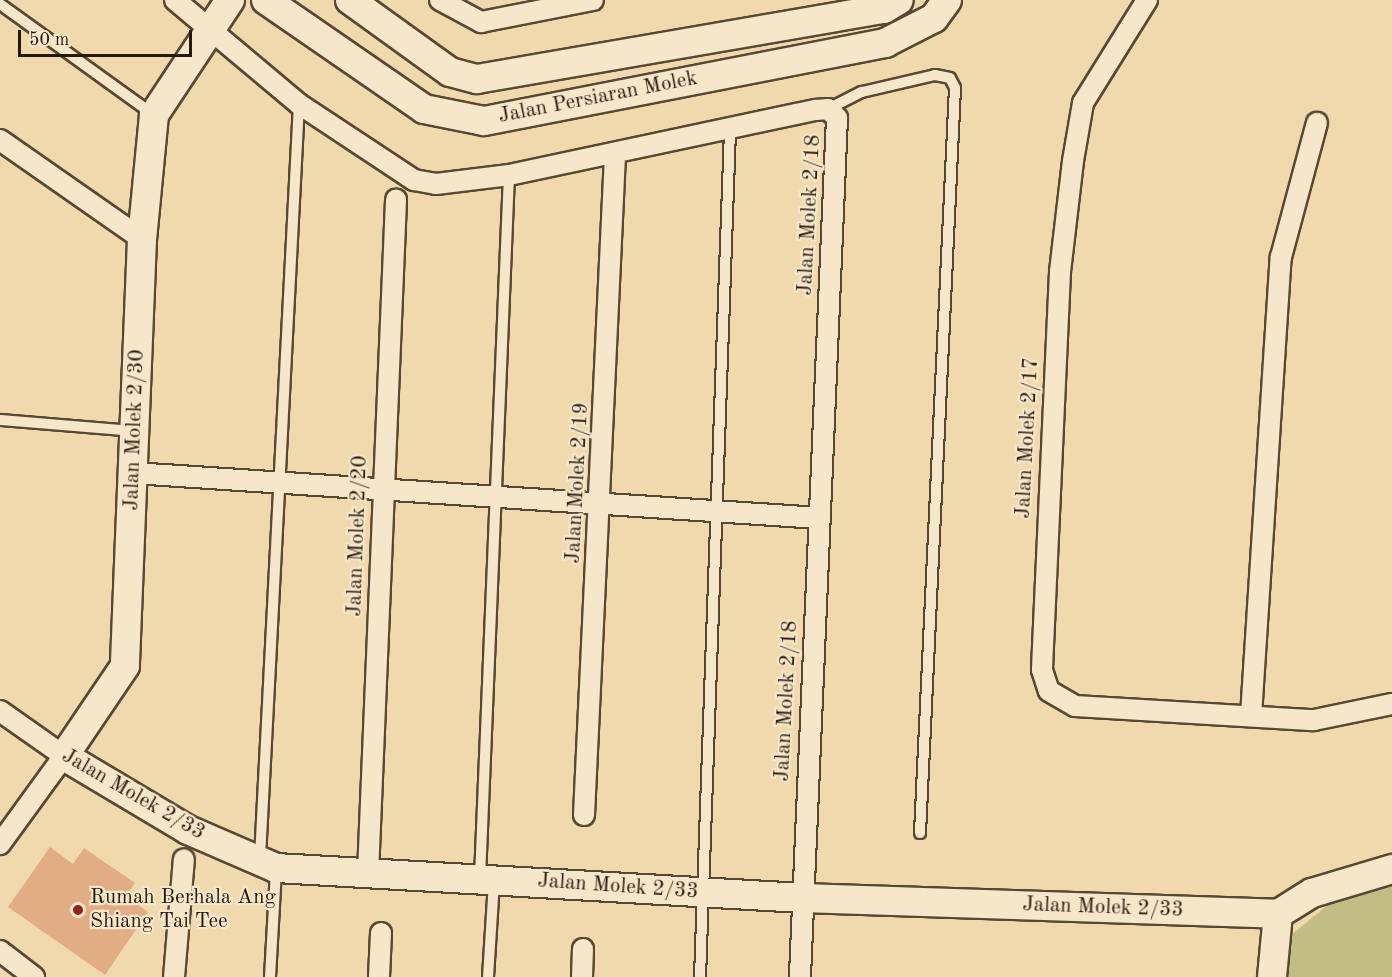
<!DOCTYPE html>
<html>
<head>
<meta charset="utf-8">
<style>
	body { margin:0 }
	#map { position:relative; width:1392px; height:977px; overflow:hidden; background:#f1d9ae; font-family:"Old Standard TT",serif }
	div>[style] { position:absolute }
	.green>* { inset:0; background:#c2bd85 }
	.building>* { inset:0; background:#e2ad85 }
	.roads { filter:drop-shadow(2px 0 #584833) drop-shadow(-2px 0 #584833) drop-shadow(0 2px #584833) drop-shadow(0 -2px #584833) }
	.lane>* { height:10px; margin:-5px; padding:0 5px; transform-origin:5px; border-radius:5px; background:#f6e6ca }
	.street>* { height:20px; margin:-10px; padding:0 10px; transform-origin:10px; border-radius:10px; background:#f6e6ca }
	.secondary>* { height:28px; margin:-14px; padding:0 14px; transform-origin:14px; border-radius:14px; background:#f6e6ca }
	.dots>* { width:16px; height:16px; translate:-50% -50%; box-sizing:border-box; border:3px solid #f6e6ca; border-radius:50% }
	span { translate:-50% -50%; white-space:nowrap; text-align:center; line-height:1.15; -webkit-text-stroke:4.5px #f6e6ca; paint-order:stroke }
	.street-label { font-size:21px; color:#25180a }
	.poi-label { font-size:21px; color:#25180a }
	.left { translate:0 -50%; text-align:left }
	.scale { position:absolute; left:18px; top:30px; width:174px; height:27px; box-sizing:border-box; border:3px solid #25180a; border-top:0; padding-left:8px; font-size:18px; line-height:21px; white-space:nowrap; color:#25180a; -webkit-text-stroke:4px #f6e6ca; paint-order:stroke }
</style>
</head>
<body>
<div id="map">
	<div class="green">
		<i style="clip-path:polygon(1392px 882px,1392px 977px,1278px 977px,1286px 939px,1328px 905px)"></i>
	</div>
	<div class="building">
		<i style="clip-path:polygon(50px 847px,73px 864px,84px 848px,135px 883px,126px 896px,148px 912px,105px 975px,8px 907px)"></i>
	</div>
	<div class="roads">
		<div class="lane">
			<i style="left:0;top:4px;width:190px;rotate:35.8deg"></i>
			<i style="left:828px;top:109px;width:38px;rotate:-27deg"></i>
			<i style="left:862px;top:92px;width:75px;rotate:-13.1deg"></i>
			<i style="left:935px;top:75px;width:15px;rotate:11deg"></i>
			<i style="left:950px;top:78px;width:11px;rotate:63deg"></i>
			<i style="left:955px;top:88px;width:746px;rotate:92.69deg"></i>
			<i style="left:0;top:420px;width:134px;rotate:4.7deg"></i>
			<i style="left:260px;top:858px;width:755px;rotate:-87.04deg"></i>
			<i style="left:480px;top:878px;width:704px;rotate:-87.64deg"></i>
			<i style="left:270px;top:977px;width:108px;rotate:-86.8deg"></i>
			<i style="left:488px;top:977px;width:96px;rotate:-86.4deg"></i>
			<i style="left:700px;top:977px;width:848px;rotate:-87.97deg"></i>
		</div>
		<div class="street">
			<i style="left:175px;top:0;width:162px;rotate:40deg"></i>
			<i style="left:299px;top:104px;width:138px;rotate:33.5deg"></i>
			<i style="left:414px;top:180px;width:22px;rotate:10deg"></i>
			<i style="left:436px;top:184px;width:74px;rotate:-7deg"></i>
			<i style="left:509px;top:175px;width:314px;rotate:-12deg"></i>
			<i style="left:816px;top:110px;width:12px;rotate:-5deg"></i>
			<i style="left:828px;top:109px;width:13px;rotate:45deg"></i>
			<i style="left:837px;top:118px;width:860px;rotate:92.47deg"></i>
			<i style="left:440px;top:0;width:47px;rotate:28.2deg"></i>
			<i style="left:481px;top:22px;width:114px;rotate:-11.1deg"></i>
			<i style="left:1147px;top:0;width:121px;rotate:121.9deg"></i>
			<i style="left:1083px;top:103px;width:59px;rotate:99.8deg"></i>
			<i style="left:1073px;top:161px;width:112px;rotate:96.7deg"></i>
			<i style="left:1060px;top:272px;width:398px;rotate:92.6deg"></i>
			<i style="left:1042px;top:670px;width:22px;rotate:72deg"></i>
			<i style="left:1049px;top:691px;width:30px;rotate:30deg"></i>
			<i style="left:1075px;top:706px;width:239px;rotate:3.4deg"></i>
			<i style="left:1314px;top:720px;width:80px;rotate:-11.6deg"></i>
			<i style="left:0;top:140px;width:173px;rotate:34.9deg"></i>
			<i style="left:133px;top:473px;width:687px;rotate:3.75deg"></i>
			<i style="left:0;top:711px;width:78px;rotate:35.1deg"></i>
			<i style="left:64px;top:756px;width:109px;rotate:126deg"></i>
			<i style="left:1251px;top:716px;width:460px;rotate:-86.3deg"></i>
			<i style="left:1281px;top:257px;width:139px;rotate:-75deg"></i>
			<i style="left:584px;top:815px;width:662px;rotate:-87.31deg"></i>
			<i style="left:368px;top:874px;width:675px;rotate:-87.62deg"></i>
			<i style="left:0;top:951px;width:43px;rotate:37.4deg"></i>
			<i style="left:174px;top:977px;width:118px;rotate:-85.2deg"></i>
			<i style="left:379px;top:977px;width:44px;rotate:-87.4deg"></i>
			<i style="left:582px;top:977px;width:28px;rotate:-88deg"></i>
		</div>
		<div class="secondary">
			<i style="left:230px;top:0;width:138px;rotate:123.5deg"></i>
			<i style="left:154px;top:115px;width:125px;rotate:95.5deg"></i>
			<i style="left:142px;top:239px;width:427px;rotate:92.3deg"></i>
			<i style="left:125px;top:666px;width:109px;rotate:124.1deg"></i>
			<i style="left:64px;top:756px;width:144px;rotate:30.8deg"></i>
			<i style="left:188px;top:830px;width:96px;rotate:23.4deg"></i>
			<i style="left:276px;top:868px;width:527px;rotate:3.26deg"></i>
			<i style="left:802px;top:898px;width:476px;rotate:1.9deg"></i>
			<i style="left:266px;top:0;width:192px;rotate:34.6deg"></i>
			<i style="left:424px;top:109px;width:61px;rotate:11.3deg"></i>
			<i style="left:484px;top:121px;width:409px;rotate:-11deg"></i>
			<i style="left:885px;top:43px;width:55px;rotate:-27deg"></i>
			<i style="left:934px;top:18px;width:22px;rotate:-54deg"></i>
			<i style="left:350px;top:0;width:123px;rotate:35.8deg"></i>
			<i style="left:450px;top:72px;width:28px;rotate:15deg"></i>
			<i style="left:477px;top:79px;width:413px;rotate:-9.8deg"></i>
			<i style="left:884px;top:9px;width:17px;rotate:-31deg"></i>
			<i style="left:1278px;top:914px;width:40px;rotate:-32deg"></i>
			<i style="left:1312px;top:893px;width:84px;rotate:-16.7deg"></i>
			<i style="left:1272px;top:977px;width:63px;rotate:-84.6deg"></i>
		</div>
	</div>
	<div class="dots">
		<i style="left:78px;top:910px;background:#8f2418"></i>
	</div>
	<div class="street-label">
		<span style="left:598px;top:98px;rotate:-11deg">Jalan Persiaran Molek</span>
		<span style="left:810px;top:215px;rotate:-87deg">Jalan Molek 2/18</span>
		<span style="left:135px;top:430px;rotate:-88deg">Jalan Molek 2/30</span>
		<span style="left:1028px;top:438px;rotate:-87deg">Jalan Molek 2/17</span>
		<span style="left:578px;top:483px;rotate:-87deg">Jalan Molek 2/19</span>
		<span style="left:358px;top:536px;rotate:-88deg">Jalan Molek 2/20</span>
		<span style="left:787px;top:701px;rotate:-87deg">Jalan Molek 2/18</span>
		<span style="left:133px;top:795px;rotate:30deg">Jalan Molek 2/33</span>
		<span style="left:618px;top:887px;rotate:4deg">Jalan Molek 2/33</span>
		<span style="left:1103px;top:908px;rotate:2deg">Jalan Molek 2/33</span>
	</div>
	<div class="poi-label">
		<span class="left" style="left:90px;top:910px">Rumah Berhala Ang<br>Shiang Tai Tee</span>
	</div>
	<div class="scale">50 m</div>
</div>
</body>
</html>
